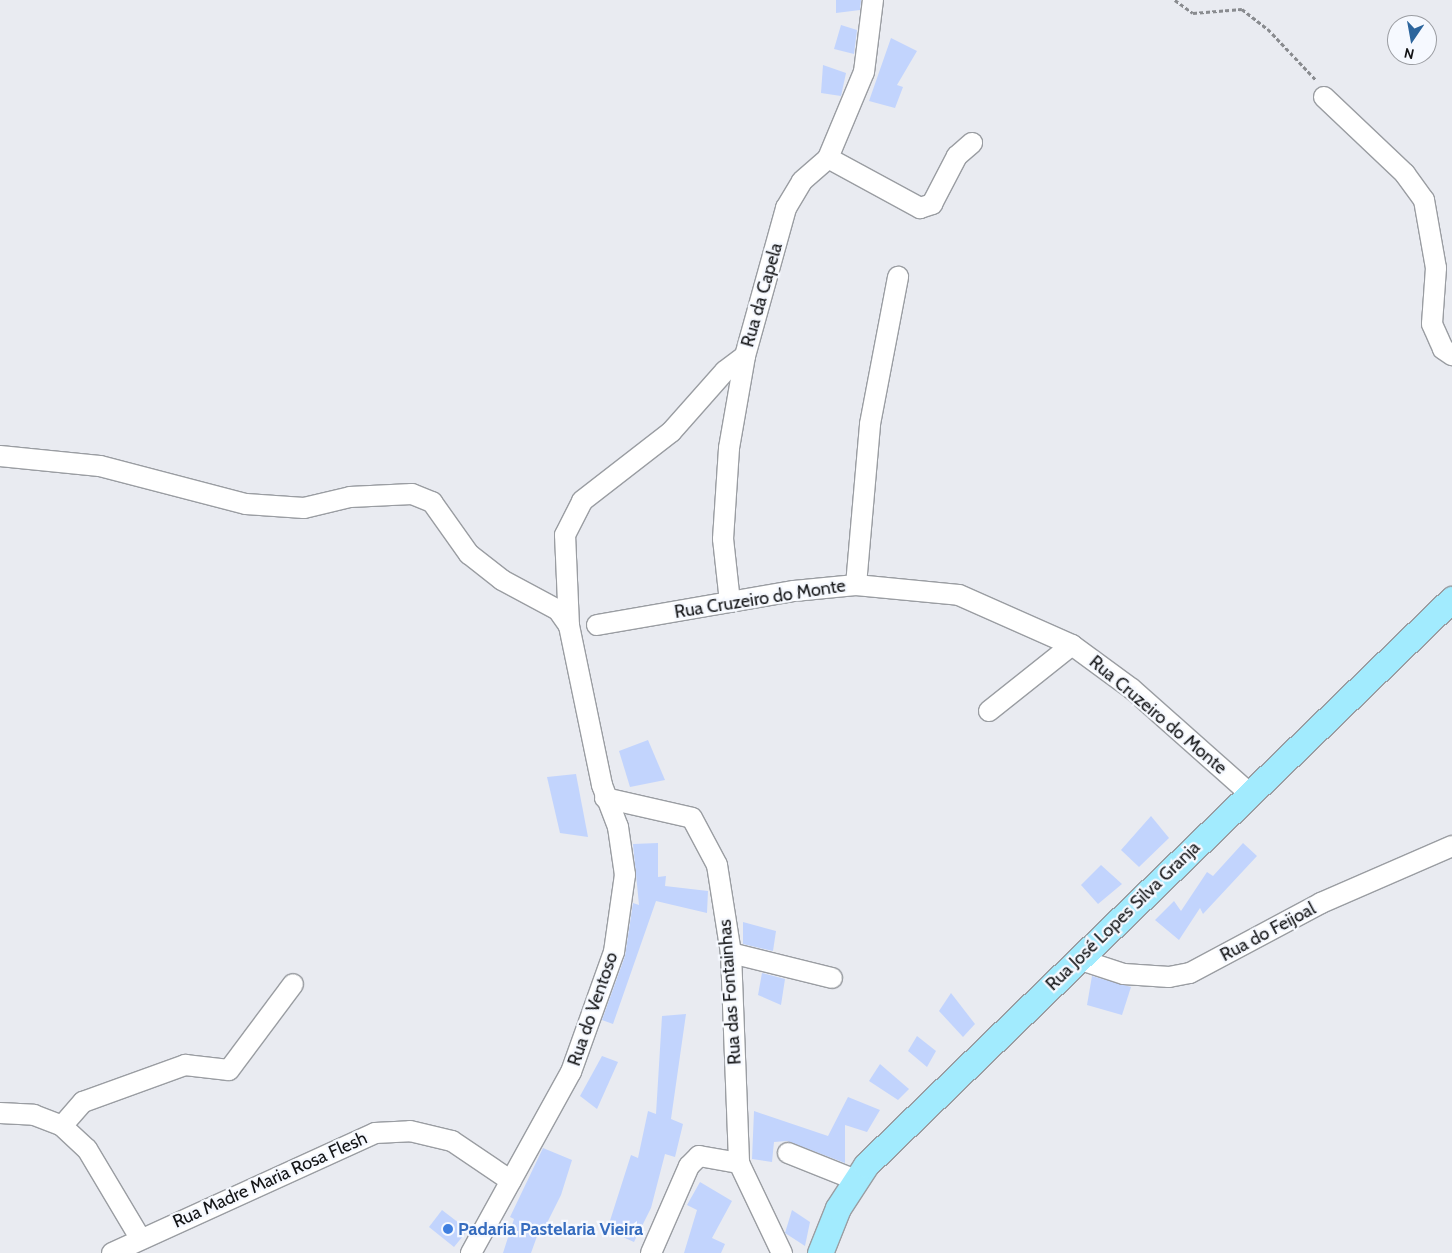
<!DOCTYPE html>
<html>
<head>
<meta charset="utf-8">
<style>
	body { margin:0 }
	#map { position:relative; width:1452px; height:1253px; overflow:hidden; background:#e9ebf1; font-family:Cabin,sans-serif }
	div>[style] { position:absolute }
	.building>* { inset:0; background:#c2d4fd }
	.path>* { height:2.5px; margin-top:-1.25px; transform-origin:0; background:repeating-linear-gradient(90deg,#898b8f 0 4px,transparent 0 6.5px) }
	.roads { filter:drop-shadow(1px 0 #9a9da2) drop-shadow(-1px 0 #9a9da2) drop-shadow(0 1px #9a9da2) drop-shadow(0 -1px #9a9da2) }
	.minor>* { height:20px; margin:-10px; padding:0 10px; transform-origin:10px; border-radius:10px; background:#fff }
	.major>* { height:25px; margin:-12.5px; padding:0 12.5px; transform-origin:12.5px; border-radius:12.5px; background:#a2ebfe }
	.dots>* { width:14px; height:14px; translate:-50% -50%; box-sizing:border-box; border:2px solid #f6f9ff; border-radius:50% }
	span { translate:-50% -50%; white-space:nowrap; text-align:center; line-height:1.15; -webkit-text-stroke:4.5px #f6f9ff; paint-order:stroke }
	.street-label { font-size:18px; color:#131416 }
	.shop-label { font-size:18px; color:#366cbe; font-weight:700 }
	.left { translate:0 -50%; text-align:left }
	.north { position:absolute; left:1387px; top:15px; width:50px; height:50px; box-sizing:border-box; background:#f6f9ff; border:1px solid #9b9da2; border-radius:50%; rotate:192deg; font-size:14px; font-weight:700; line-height:20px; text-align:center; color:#131416 }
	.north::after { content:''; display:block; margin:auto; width:18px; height:22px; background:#2c659d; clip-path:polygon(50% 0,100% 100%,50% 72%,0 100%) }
</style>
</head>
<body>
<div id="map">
	<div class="building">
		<i style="clip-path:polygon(836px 0,861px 0,860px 10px,836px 13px)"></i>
		<i style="clip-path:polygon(841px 25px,857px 30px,854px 54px,834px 49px)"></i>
		<i style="clip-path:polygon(891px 38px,917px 51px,897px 85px,903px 87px,895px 108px,869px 101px)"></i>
		<i style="clip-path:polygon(823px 65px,846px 73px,841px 96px,821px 93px)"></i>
		<i style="clip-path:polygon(648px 740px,665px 780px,630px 787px,619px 751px)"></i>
		<i style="clip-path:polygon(576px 774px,588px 837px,560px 833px,547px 777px)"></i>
		<i style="clip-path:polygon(1151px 816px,1169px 838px,1139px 867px,1121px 850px)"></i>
		<i style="clip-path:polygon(658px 843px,658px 877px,666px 876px,665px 886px,708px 891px,707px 913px,656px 901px,613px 1024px,602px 1020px,625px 956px,633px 903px,639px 905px,633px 844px)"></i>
		<i style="clip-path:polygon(1243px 843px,1257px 856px,1203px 914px,1200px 908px,1179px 940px,1155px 920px,1174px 901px,1181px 911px,1207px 872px,1213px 876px)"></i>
		<i style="clip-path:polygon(1101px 865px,1122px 884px,1098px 904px,1081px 885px)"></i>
		<i style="clip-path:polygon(743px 922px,776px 931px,773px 951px,743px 944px)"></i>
		<i style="clip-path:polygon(762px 973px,785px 979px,781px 1005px,758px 995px)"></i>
		<i style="clip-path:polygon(1092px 976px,1131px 987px,1122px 1015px,1087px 1005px)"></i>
		<i style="clip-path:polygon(951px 993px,975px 1024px,963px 1037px,939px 1011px)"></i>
		<i style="clip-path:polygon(686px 1014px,671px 1119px,683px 1124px,675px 1157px,665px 1154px,651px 1208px,634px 1242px,607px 1230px,631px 1155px,638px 1158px,648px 1111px,656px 1114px,662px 1016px)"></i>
		<i style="clip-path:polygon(917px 1036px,936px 1051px,927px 1067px,908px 1051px)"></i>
		<i style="clip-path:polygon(602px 1056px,618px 1062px,597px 1109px,580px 1096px)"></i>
		<i style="clip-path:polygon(880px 1064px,909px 1089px,898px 1100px,869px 1081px)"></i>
		<i style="clip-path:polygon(848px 1097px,880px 1110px,867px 1132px,845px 1125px,845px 1163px,787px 1141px,774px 1142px,772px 1162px,752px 1159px,754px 1111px,828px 1136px)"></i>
		<i style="clip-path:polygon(543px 1148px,572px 1160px,561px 1195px,544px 1229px,540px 1228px,531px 1253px,503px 1253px,514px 1219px,510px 1217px)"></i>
		<i style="clip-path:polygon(700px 1182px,732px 1201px,712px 1238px,725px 1244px,721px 1253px,684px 1253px,697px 1210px,687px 1205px)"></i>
		<i style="clip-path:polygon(442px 1210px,468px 1230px,454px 1247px,429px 1227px)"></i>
		<i style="clip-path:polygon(792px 1210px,810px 1222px,805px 1246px,785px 1233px)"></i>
	</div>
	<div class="path">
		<i style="left:1175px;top:0;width:22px;rotate:36deg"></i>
		<i style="left:1193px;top:13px;width:49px;rotate:-4.7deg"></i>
		<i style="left:1242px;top:9px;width:33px;rotate:38deg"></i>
		<i style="left:1268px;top:29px;width:71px;rotate:46.7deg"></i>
	</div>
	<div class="roads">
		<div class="minor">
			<i style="left:1324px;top:97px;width:112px;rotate:43.5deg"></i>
			<i style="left:1405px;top:174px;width:32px;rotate:54deg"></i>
			<i style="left:1424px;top:200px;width:69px;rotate:80deg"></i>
			<i style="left:1436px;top:268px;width:56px;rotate:94.1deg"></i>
			<i style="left:1432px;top:324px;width:27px;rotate:66deg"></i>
			<i style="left:1443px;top:349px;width:11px;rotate:34deg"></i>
			<i style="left:828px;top:158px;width:105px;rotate:28.5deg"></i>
			<i style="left:920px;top:208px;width:13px;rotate:-18deg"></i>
			<i style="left:932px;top:204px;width:54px;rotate:-62.5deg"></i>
			<i style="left:957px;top:156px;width:20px;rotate:-41deg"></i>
			<i style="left:0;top:456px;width:100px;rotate:5.7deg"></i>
			<i style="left:100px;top:466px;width:151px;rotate:14.6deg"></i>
			<i style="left:246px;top:504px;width:58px;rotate:3.9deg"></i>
			<i style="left:304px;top:508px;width:47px;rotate:-13.4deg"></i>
			<i style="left:350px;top:497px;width:62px;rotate:-2.8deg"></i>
			<i style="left:412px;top:494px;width:22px;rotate:22deg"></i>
			<i style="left:432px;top:502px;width:64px;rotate:54.6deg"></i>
			<i style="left:469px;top:554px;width:42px;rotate:38.2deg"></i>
			<i style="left:502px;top:580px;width:64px;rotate:28.2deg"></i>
			<i style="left:558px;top:610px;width:19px;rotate:55deg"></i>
			<i style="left:856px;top:585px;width:162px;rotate:-85deg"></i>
			<i style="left:870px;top:424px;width:150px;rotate:-79.2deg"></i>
			<i style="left:730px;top:602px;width:63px;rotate:-96.3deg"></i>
			<i style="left:723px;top:539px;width:91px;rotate:-86.2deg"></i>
			<i style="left:729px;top:448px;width:93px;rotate:-80.1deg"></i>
			<i style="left:597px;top:625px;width:200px;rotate:-9.8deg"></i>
			<i style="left:794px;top:591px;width:62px;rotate:-5.5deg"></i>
			<i style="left:856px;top:585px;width:103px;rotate:5.5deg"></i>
			<i style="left:959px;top:595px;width:124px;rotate:23.9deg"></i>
			<i style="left:1072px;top:645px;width:74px;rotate:36.3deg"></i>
			<i style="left:1132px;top:689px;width:157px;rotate:41.6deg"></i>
			<i style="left:989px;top:711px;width:106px;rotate:-38.5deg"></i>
			<i style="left:605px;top:798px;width:89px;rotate:12.9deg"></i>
			<i style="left:692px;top:818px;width:53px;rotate:62deg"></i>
			<i style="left:717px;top:865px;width:89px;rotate:81deg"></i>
			<i style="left:731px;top:953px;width:210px;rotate:87.8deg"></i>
			<i style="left:739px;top:1163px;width:100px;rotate:64.5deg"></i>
			<i style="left:731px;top:953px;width:104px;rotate:13.9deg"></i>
			<i style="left:1078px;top:959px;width:48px;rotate:18.1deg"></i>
			<i style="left:1124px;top:974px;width:45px;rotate:3.8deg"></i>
			<i style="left:1169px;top:977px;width:21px;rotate:-11deg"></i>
			<i style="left:1190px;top:973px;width:149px;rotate:-28.1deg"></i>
			<i style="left:1321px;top:903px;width:143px;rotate:-23.5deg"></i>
			<i style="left:0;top:1113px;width:34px;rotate:3deg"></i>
			<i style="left:34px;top:1115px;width:30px;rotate:21deg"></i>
			<i style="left:62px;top:1126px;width:34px;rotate:43deg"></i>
			<i style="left:87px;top:1149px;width:104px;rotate:59.2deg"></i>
			<i style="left:62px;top:1126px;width:32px;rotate:-49deg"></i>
			<i style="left:83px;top:1102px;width:109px;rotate:-19.9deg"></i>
			<i style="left:185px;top:1065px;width:44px;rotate:6.5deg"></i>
			<i style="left:229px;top:1070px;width:107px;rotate:-53.3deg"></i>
			<i style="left:788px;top:1153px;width:73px;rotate:21.7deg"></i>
			<i style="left:112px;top:1253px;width:289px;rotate:-24.5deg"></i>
			<i style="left:375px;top:1133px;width:35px;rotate:-3deg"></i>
			<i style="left:410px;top:1131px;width:43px;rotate:13.4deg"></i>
			<i style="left:452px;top:1141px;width:71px;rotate:34.1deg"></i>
			<i style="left:471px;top:1253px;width:207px;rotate:-61.1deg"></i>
			<i style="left:571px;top:1072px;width:127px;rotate:-70.3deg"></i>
			<i style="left:614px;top:952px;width:78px;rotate:-81.9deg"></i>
			<i style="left:625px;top:875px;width:49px;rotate:-98.3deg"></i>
			<i style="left:618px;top:827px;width:45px;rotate:-110.9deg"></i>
			<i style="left:602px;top:785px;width:162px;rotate:-101.7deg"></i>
			<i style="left:569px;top:626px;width:91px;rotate:-92.5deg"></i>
			<i style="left:565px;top:535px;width:38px;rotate:-63deg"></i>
			<i style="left:582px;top:501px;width:113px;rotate:-37.8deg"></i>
			<i style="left:671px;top:432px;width:81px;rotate:-48.5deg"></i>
			<i style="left:725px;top:371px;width:25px;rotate:-37deg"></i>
			<i style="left:745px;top:356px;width:154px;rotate:-74.5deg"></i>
			<i style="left:786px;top:208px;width:31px;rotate:-59deg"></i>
			<i style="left:802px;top:181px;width:35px;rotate:-41deg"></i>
			<i style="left:828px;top:158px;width:93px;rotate:-67.3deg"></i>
			<i style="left:864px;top:72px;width:73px;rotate:-82.9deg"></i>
			<i style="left:651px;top:1253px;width:95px;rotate:-66.4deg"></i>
			<i style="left:689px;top:1166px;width:14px;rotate:-45deg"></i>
			<i style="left:699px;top:1156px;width:41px;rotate:9.9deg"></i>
		</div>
		<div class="major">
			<i style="left:820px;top:1253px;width:48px;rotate:-68.2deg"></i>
			<i style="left:838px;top:1208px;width:51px;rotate:-56.9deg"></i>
			<i style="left:866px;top:1165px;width:815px;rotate:-44.01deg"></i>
		</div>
	</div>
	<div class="dots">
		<i style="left:448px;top:1229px;background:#3f7fe0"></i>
	</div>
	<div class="street-label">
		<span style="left:762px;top:295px;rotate:-74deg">Rua da Capela</span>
		<span style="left:760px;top:599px;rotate:-9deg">Rua Cruzeiro do Monte</span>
		<span style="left:1158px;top:715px;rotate:40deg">Rua Cruzeiro do Monte</span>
		<span style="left:1123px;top:916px;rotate:-44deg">Rua José Lopes Silva Granja</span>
		<span style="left:1268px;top:932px;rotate:-28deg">Rua do Feijoal</span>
		<span style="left:730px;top:992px;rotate:-94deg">Rua das Fontainhas</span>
		<span style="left:593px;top:1009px;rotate:-71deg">Rua do Ventoso</span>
		<span style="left:270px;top:1180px;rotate:-24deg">Rua Madre Maria Rosa Flesh</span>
	</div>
	<div class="shop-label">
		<span class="left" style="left:458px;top:1229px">Padaria Pastelaria Vieira</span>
	</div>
	<div class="north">N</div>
</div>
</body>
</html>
